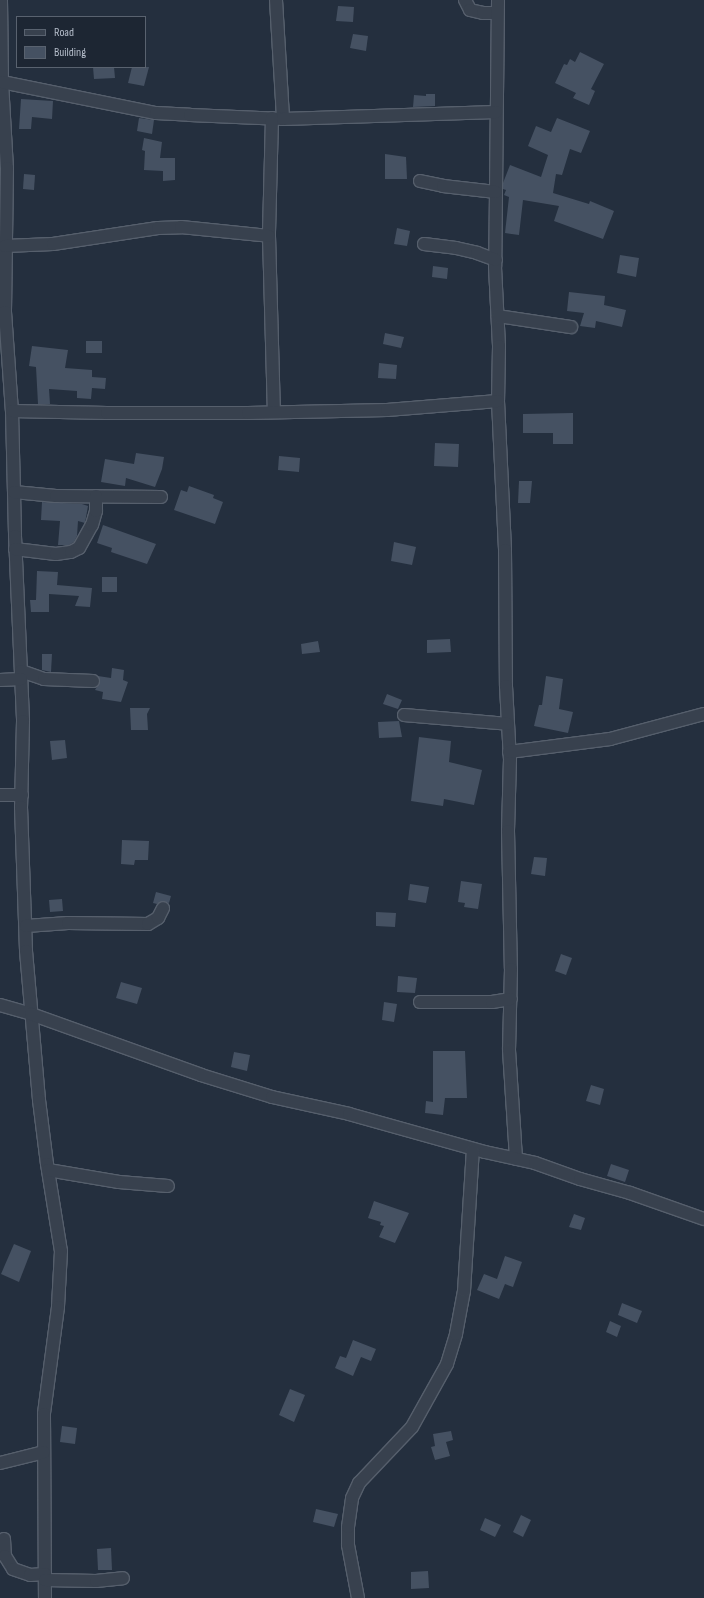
<!DOCTYPE html>
<html>
<head>
<meta charset="utf-8">
<style>
	body { margin:0 }
	#map { position:relative; width:704px; height:1598px; overflow:hidden; background:#242f3e; font-family:"Sofia Sans Condensed",sans-serif }
	div>[style] { position:absolute }
	.building>* { inset:0; background:#455162 }
	.roads { filter:drop-shadow(1px 0 #565f6c) drop-shadow(-1px 0 #565f6c) drop-shadow(0 1px #565f6c) drop-shadow(0 -1px #565f6c) }
	.street>* { height:12px; margin:-6px; padding:0 6px; transform-origin:6px; border-radius:6px; background:#38414e }
	span { translate:-50% -50%; white-space:nowrap; text-align:center; line-height:1.15; -webkit-text-stroke:3px #1d2633; paint-order:stroke }
	.legend { position:absolute; left:16px; top:16px; width:130px; height:52px; box-sizing:border-box; background:#1d2633; border:1px solid #59626f; margin:0; padding:5px 7px; list-style:none; font-size:12px; color:#b4bcc9 }
	.legend li { display:flex; align-items:center; gap:8px; height:20px }
	.legend b { width:20px; border:1px solid #59626f }
</style>
</head>
<body>
<div id="map">
	<div class="building">
		<i style="clip-path:polygon(338px 6px,354px 7px,353px 22px,336px 21px)"></i>
		<i style="clip-path:polygon(353px 34px,368px 36px,366px 51px,350px 48px)"></i>
		<i style="clip-path:polygon(580px 52px,604px 64px,591px 89px,595px 91px,589px 105px,573px 98px,576px 93px,555px 83px,564px 64px,567px 65px,570px 59px,575px 62px)"></i>
		<i style="clip-path:polygon(93px 67px,114px 67px,115px 78px,94px 79px)"></i>
		<i style="clip-path:polygon(132px 67px,149px 67px,144px 86px,128px 83px)"></i>
		<i style="clip-path:polygon(426px 94px,435px 94px,435px 106px,413px 107px,414px 95px,426px 96px)"></i>
		<i style="clip-path:polygon(21px 99px,53px 101px,52px 119px,32px 117px,31px 129px,19px 129px)"></i>
		<i style="clip-path:polygon(139px 118px,154px 120px,152px 134px,137px 131px)"></i>
		<i style="clip-path:polygon(557px 118px,590px 131px,581px 153px,570px 149px,562px 175px,556px 174px,553px 193px,589px 204px,590px 201px,614px 211px,603px 239px,554px 221px,559px 206px,523px 200px,519px 235px,505px 233px,509px 197px,504px 195px,506px 190px,503px 189px,503px 183px,510px 165px,541px 177px,548px 155px,528px 146px,536px 126px,551px 132px)"></i>
		<i style="clip-path:polygon(144px 138px,162px 142px,160px 158px,175px 158px,175px 180px,163px 181px,163px 171px,144px 170px,145px 151px,142px 150px)"></i>
		<i style="clip-path:polygon(385px 154px,406px 157px,407px 179px,385px 179px)"></i>
		<i style="clip-path:polygon(24px 174px,35px 175px,34px 190px,23px 189px)"></i>
		<i style="clip-path:polygon(397px 228px,410px 231px,407px 246px,394px 244px)"></i>
		<i style="clip-path:polygon(620px 255px,639px 258px,636px 277px,617px 273px)"></i>
		<i style="clip-path:polygon(433px 266px,448px 268px,447px 279px,432px 277px)"></i>
		<i style="clip-path:polygon(569px 292px,605px 296px,604px 305px,626px 310px,622px 327px,596px 321px,595px 328px,580px 326px,584px 313px,567px 311px)"></i>
		<i style="clip-path:polygon(385px 333px,404px 337px,401px 348px,383px 344px)"></i>
		<i style="clip-path:polygon(86px 341px,102px 341px,102px 353px,86px 353px)"></i>
		<i style="clip-path:polygon(32px 346px,68px 350px,65px 368px,92px 370px,92px 377px,106px 378px,105px 389px,92px 388px,91px 399px,77px 398px,77px 391px,49px 389px,50px 404px,38px 404px,36px 367px,29px 366px)"></i>
		<i style="clip-path:polygon(379px 363px,397px 365px,396px 379px,378px 378px)"></i>
		<i style="clip-path:polygon(573px 413px,573px 444px,553px 444px,553px 433px,523px 433px,523px 414px)"></i>
		<i style="clip-path:polygon(435px 443px,459px 444px,458px 467px,434px 466px)"></i>
		<i style="clip-path:polygon(136px 453px,164px 457px,162px 469px,155px 487px,126px 478px,125px 486px,101px 482px,105px 459px,134px 464px)"></i>
		<i style="clip-path:polygon(279px 456px,300px 458px,299px 472px,278px 470px)"></i>
		<i style="clip-path:polygon(519px 481px,532px 481px,530px 503px,518px 503px)"></i>
		<i style="clip-path:polygon(189px 486px,214px 495px,213px 498px,223px 502px,215px 524px,174px 510px,181px 490px,187px 492px)"></i>
		<i style="clip-path:polygon(42px 502px,82px 504px,88px 506px,85px 523px,78px 521px,77px 536px,74px 542px,69px 545px,58px 545px,60px 521px,41px 520px)"></i>
		<i style="clip-path:polygon(103px 525px,156px 544px,147px 564px,111px 552px,112px 548px,97px 543px)"></i>
		<i style="clip-path:polygon(394px 542px,416px 547px,412px 565px,391px 561px)"></i>
		<i style="clip-path:polygon(37px 571px,58px 572px,57px 585px,92px 588px,90px 607px,75px 606px,79px 596px,49px 594px,49px 612px,31px 612px,30px 600px,36px 600px)"></i>
		<i style="clip-path:polygon(102px 577px,117px 577px,117px 592px,102px 592px)"></i>
		<i style="clip-path:polygon(450px 639px,451px 652px,427px 653px,427px 640px)"></i>
		<i style="clip-path:polygon(318px 641px,320px 652px,302px 654px,301px 644px)"></i>
		<i style="clip-path:polygon(42px 654px,52px 654px,51px 672px,42px 670px)"></i>
		<i style="clip-path:polygon(112px 668px,124px 670px,123px 680px,128px 682px,121px 702px,102px 699px,103px 692px,95px 690px,100px 682px,98px 676px,111px 678px)"></i>
		<i style="clip-path:polygon(546px 676px,563px 679px,559px 709px,573px 712px,568px 733px,534px 726px,539px 705px,542px 705px)"></i>
		<i style="clip-path:polygon(387px 694px,402px 700px,398px 709px,383px 704px)"></i>
		<i style="clip-path:polygon(130px 708px,150px 708px,147px 714px,148px 730px,131px 730px)"></i>
		<i style="clip-path:polygon(399px 721px,402px 737px,379px 738px,378px 722px)"></i>
		<i style="clip-path:polygon(419px 737px,451px 741px,449px 762px,482px 770px,474px 805px,444px 799px,443px 806px,411px 801px)"></i>
		<i style="clip-path:polygon(65px 740px,67px 758px,52px 760px,50px 741px)"></i>
		<i style="clip-path:polygon(122px 840px,149px 841px,148px 860px,135px 860px,134px 865px,121px 864px)"></i>
		<i style="clip-path:polygon(534px 857px,547px 858px,545px 876px,531px 874px)"></i>
		<i style="clip-path:polygon(461px 881px,482px 884px,478px 909px,464px 907px,465px 903px,458px 902px)"></i>
		<i style="clip-path:polygon(410px 884px,429px 887px,426px 903px,408px 900px)"></i>
		<i style="clip-path:polygon(156px 892px,171px 896px,169px 903px,163px 901px,157px 904px,153px 903px)"></i>
		<i style="clip-path:polygon(62px 899px,63px 911px,50px 912px,49px 900px)"></i>
		<i style="clip-path:polygon(376px 912px,396px 913px,395px 927px,376px 926px)"></i>
		<i style="clip-path:polygon(561px 954px,572px 958px,566px 975px,555px 971px)"></i>
		<i style="clip-path:polygon(398px 976px,417px 978px,415px 993px,397px 992px)"></i>
		<i style="clip-path:polygon(121px 982px,142px 988px,137px 1004px,116px 998px)"></i>
		<i style="clip-path:polygon(384px 1002px,397px 1004px,394px 1022px,382px 1020px)"></i>
		<i style="clip-path:polygon(433px 1051px,465px 1051px,467px 1098px,445px 1098px,443px 1115px,425px 1113px,426px 1101px,433px 1102px)"></i>
		<i style="clip-path:polygon(234px 1052px,250px 1055px,247px 1071px,231px 1067px)"></i>
		<i style="clip-path:polygon(591px 1085px,604px 1089px,600px 1105px,586px 1101px)"></i>
		<i style="clip-path:polygon(611px 1164px,629px 1170px,625px 1182px,607px 1176px)"></i>
		<i style="clip-path:polygon(374px 1201px,409px 1213px,395px 1243px,379px 1237px,384px 1226px,380px 1225px,381px 1222px,368px 1218px)"></i>
		<i style="clip-path:polygon(574px 1214px,585px 1218px,581px 1230px,569px 1227px)"></i>
		<i style="clip-path:polygon(14px 1244px,31px 1251px,19px 1282px,1px 1274px)"></i>
		<i style="clip-path:polygon(505px 1256px,522px 1262px,513px 1287px,505px 1284px,499px 1299px,477px 1290px,484px 1274px,497px 1279px)"></i>
		<i style="clip-path:polygon(622px 1303px,642px 1311px,637px 1323px,618px 1315px)"></i>
		<i style="clip-path:polygon(610px 1321px,621px 1326px,617px 1337px,606px 1332px)"></i>
		<i style="clip-path:polygon(353px 1340px,376px 1349px,371px 1361px,361px 1357px,353px 1376px,335px 1368px,340px 1356px,346px 1358px)"></i>
		<i style="clip-path:polygon(290px 1389px,305px 1395px,294px 1422px,279px 1415px)"></i>
		<i style="clip-path:polygon(62px 1426px,77px 1428px,75px 1444px,60px 1442px)"></i>
		<i style="clip-path:polygon(451px 1431px,453px 1440px,446px 1442px,450px 1456px,435px 1460px,431px 1447px,435px 1446px,433px 1434px)"></i>
		<i style="clip-path:polygon(316px 1509px,338px 1514px,334px 1527px,313px 1522px)"></i>
		<i style="clip-path:polygon(521px 1515px,531px 1520px,523px 1537px,513px 1532px)"></i>
		<i style="clip-path:polygon(485px 1518px,501px 1525px,495px 1537px,480px 1530px)"></i>
		<i style="clip-path:polygon(111px 1548px,112px 1570px,98px 1570px,97px 1549px)"></i>
		<i style="clip-path:polygon(428px 1571px,429px 1588px,411px 1589px,411px 1572px)"></i>
	</div>
	<div class="roads">
		<div class="street">
			<i style="left:1px;top:0;width:82px;rotate:89.3deg"></i>
			<i style="left:2px;top:82px;width:86px;rotate:86.7deg"></i>
			<i style="left:7px;top:168px;width:144px;rotate:90.8deg"></i>
			<i style="left:5px;top:312px;width:99px;rotate:86deg"></i>
			<i style="left:12px;top:411px;width:125px;rotate:88.6deg"></i>
			<i style="left:15px;top:536px;width:185px;rotate:87.5deg"></i>
			<i style="left:23px;top:721px;width:86px;rotate:91.3deg"></i>
			<i style="left:21px;top:807px;width:144px;rotate:88deg"></i>
			<i style="left:26px;top:951px;width:150px;rotate:85deg"></i>
			<i style="left:39px;top:1100px;width:64px;rotate:82.9deg"></i>
			<i style="left:47px;top:1164px;width:88px;rotate:80.9deg"></i>
			<i style="left:61px;top:1251px;width:56px;rotate:93.1deg"></i>
			<i style="left:58px;top:1307px;width:108px;rotate:97.5deg"></i>
			<i style="left:44px;top:1414px;width:184px;rotate:89.7deg"></i>
			<i style="left:276px;top:0;width:119px;rotate:86.6deg"></i>
			<i style="left:465px;top:0;width:11px;rotate:63deg"></i>
			<i style="left:470px;top:10px;width:13px;rotate:13deg"></i>
			<i style="left:483px;top:13px;width:14px"></i>
			<i style="left:498px;top:0;width:267px;rotate:90.6deg"></i>
			<i style="left:495px;top:267px;width:79px;rotate:87.1deg"></i>
			<i style="left:499px;top:346px;width:55px;rotate:91deg"></i>
			<i style="left:498px;top:401px;width:149px;rotate:87.3deg"></i>
			<i style="left:505px;top:550px;width:136px;rotate:89.6deg"></i>
			<i style="left:506px;top:686px;width:73px;rotate:86.9deg"></i>
			<i style="left:510px;top:759px;width:72px;rotate:91.6deg"></i>
			<i style="left:508px;top:831px;width:138px;rotate:88.8deg"></i>
			<i style="left:511px;top:969px;width:81px;rotate:91.4deg"></i>
			<i style="left:509px;top:1050px;width:109px;rotate:86.3deg"></i>
			<i style="left:2px;top:82px;width:157px;rotate:11.4deg"></i>
			<i style="left:156px;top:113px;width:34px;rotate:3deg"></i>
			<i style="left:190px;top:115px;width:93px;rotate:2.5deg"></i>
			<i style="left:283px;top:119px;width:213px;rotate:-1.9deg"></i>
			<i style="left:272px;top:118px;width:118px;rotate:91.5deg"></i>
			<i style="left:269px;top:236px;width:175px;rotate:88.4deg"></i>
			<i style="left:420px;top:181px;width:24px;rotate:12deg"></i>
			<i style="left:443px;top:186px;width:53px;rotate:6.5deg"></i>
			<i style="left:424px;top:244px;width:32px;rotate:7deg"></i>
			<i style="left:456px;top:248px;width:22px;rotate:13deg"></i>
			<i style="left:477px;top:253px;width:20px;rotate:20deg"></i>
			<i style="left:5px;top:246px;width:48px;rotate:-2.4deg"></i>
			<i style="left:53px;top:244px;width:106px;rotate:-8.7deg"></i>
			<i style="left:158px;top:228px;width:23px;rotate:-2deg"></i>
			<i style="left:181px;top:227px;width:88px;rotate:5.8deg"></i>
			<i style="left:498px;top:316px;width:74px;rotate:8.6deg"></i>
			<i style="left:12px;top:411px;width:95px;rotate:1.2deg"></i>
			<i style="left:107px;top:413px;width:141px"></i>
			<i style="left:248px;top:413px;width:139px;rotate:-1.2deg"></i>
			<i style="left:387px;top:410px;width:111px;rotate:-4.6deg"></i>
			<i style="left:14px;top:492px;width:42px;rotate:5.4deg"></i>
			<i style="left:56px;top:496px;width:105px;rotate:0.5deg"></i>
			<i style="left:15px;top:549px;width:41px;rotate:7deg"></i>
			<i style="left:56px;top:554px;width:15px;rotate:-8deg"></i>
			<i style="left:71px;top:552px;width:9px;rotate:-27deg"></i>
			<i style="left:79px;top:548px;width:26px;rotate:-61deg"></i>
			<i style="left:92px;top:525px;width:15px;rotate:-74deg"></i>
			<i style="left:96px;top:511px;width:15px;rotate:-90deg"></i>
			<i style="left:21px;top:671px;width:24px;rotate:19deg"></i>
			<i style="left:44px;top:679px;width:49px;rotate:2.3deg"></i>
			<i style="left:0;top:680px;width:21px;rotate:-3deg"></i>
			<i style="left:404px;top:715px;width:104px;rotate:4.9deg"></i>
			<i style="left:509px;top:752px;width:102px;rotate:-7.3deg"></i>
			<i style="left:610px;top:739px;width:97px;rotate:-14.9deg"></i>
			<i style="left:0;top:795px;width:22px"></i>
			<i style="left:26px;top:926px;width:42px;rotate:-4.1deg"></i>
			<i style="left:68px;top:923px;width:80px;rotate:0.7deg"></i>
			<i style="left:148px;top:924px;width:12px;rotate:-31deg"></i>
			<i style="left:158px;top:918px;width:11px;rotate:-63deg"></i>
			<i style="left:420px;top:1002px;width:72px"></i>
			<i style="left:492px;top:1002px;width:19px;rotate:-9deg"></i>
			<i style="left:0;top:1005px;width:32px;rotate:16deg"></i>
			<i style="left:31px;top:1014px;width:181px;rotate:19.7deg"></i>
			<i style="left:201px;top:1075px;width:74px;rotate:17.2deg"></i>
			<i style="left:272px;top:1097px;width:79px;rotate:12.4deg"></i>
			<i style="left:349px;top:1114px;width:141px;rotate:15.6deg"></i>
			<i style="left:485px;top:1152px;width:51px;rotate:12.4deg"></i>
			<i style="left:535px;top:1163px;width:48px;rotate:19.6deg"></i>
			<i style="left:580px;top:1179px;width:52px;rotate:15.6deg"></i>
			<i style="left:630px;top:1193px;width:78px;rotate:19.4deg"></i>
			<i style="left:48px;top:1170px;width:72px;rotate:9.6deg"></i>
			<i style="left:119px;top:1182px;width:49px;rotate:4.7deg"></i>
			<i style="left:0;top:1463px;width:45px;rotate:-14deg"></i>
			<i style="left:4px;top:1539px;width:17px;rotate:87deg"></i>
			<i style="left:5px;top:1556px;width:15px;rotate:58deg"></i>
			<i style="left:13px;top:1569px;width:18px;rotate:19deg"></i>
			<i style="left:30px;top:1575px;width:15px;rotate:-4deg"></i>
			<i style="left:45px;top:1580px;width:51px;rotate:1.1deg"></i>
			<i style="left:96px;top:1581px;width:27px;rotate:-6deg"></i>
			<i style="left:358px;top:1598px;width:54px;rotate:-100.7deg"></i>
			<i style="left:348px;top:1545px;width:18px;rotate:-90deg"></i>
			<i style="left:348px;top:1527px;width:29px;rotate:-82deg"></i>
			<i style="left:352px;top:1498px;width:17px;rotate:-65deg"></i>
			<i style="left:359px;top:1483px;width:77px;rotate:-46.6deg"></i>
			<i style="left:412px;top:1427px;width:72px;rotate:-60.9deg"></i>
			<i style="left:447px;top:1364px;width:31px;rotate:-73deg"></i>
			<i style="left:456px;top:1334px;width:44px;rotate:-79.5deg"></i>
			<i style="left:464px;top:1291px;width:142px;rotate:-86.4deg"></i>
		</div>
	</div>
	<ul class="legend">
	<li><b style="height:5px;background:#38414e"></b>Road</li>
	<li><b style="height:11px;background:#455162"></b>Building</li>
	</ul>
</div>
</body>
</html>
